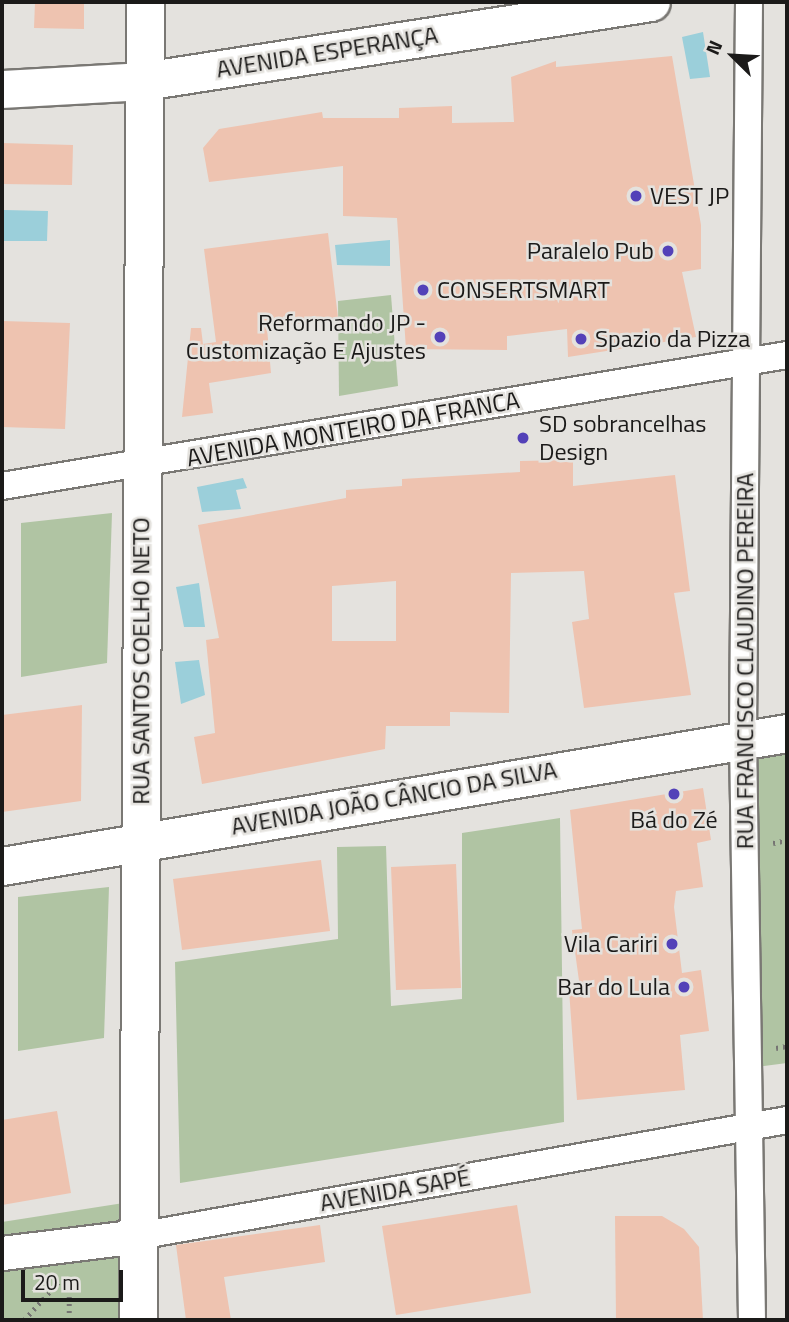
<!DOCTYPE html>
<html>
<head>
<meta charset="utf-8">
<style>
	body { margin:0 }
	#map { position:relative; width:789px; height:1322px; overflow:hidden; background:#e4e2de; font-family:"Titillium Web",sans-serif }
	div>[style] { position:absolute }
	.green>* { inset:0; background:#b0c4a3 }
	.water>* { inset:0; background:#9bcfda }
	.building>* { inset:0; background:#eec3b0 }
	.path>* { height:4.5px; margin-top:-2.25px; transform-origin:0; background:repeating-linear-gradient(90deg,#767573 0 2px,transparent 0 7px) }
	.roads { filter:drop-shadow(2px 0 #7a7874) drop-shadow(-2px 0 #7a7874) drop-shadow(0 2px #7a7874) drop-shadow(0 -2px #7a7874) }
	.minor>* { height:26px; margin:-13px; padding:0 13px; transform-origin:13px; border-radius:13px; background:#fff }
	.tertiary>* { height:33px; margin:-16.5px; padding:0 16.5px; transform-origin:16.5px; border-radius:16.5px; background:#fff }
	.secondary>* { height:37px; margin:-18.5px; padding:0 18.5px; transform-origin:18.5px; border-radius:18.5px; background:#fff }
	.dots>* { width:19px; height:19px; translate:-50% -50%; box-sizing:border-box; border:4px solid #e4e2de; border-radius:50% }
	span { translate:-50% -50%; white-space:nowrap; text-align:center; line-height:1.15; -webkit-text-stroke:5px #e4e2de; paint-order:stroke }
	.street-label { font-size:24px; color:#1b1a19 }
	.poi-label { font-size:24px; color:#1b1a19 }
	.left { translate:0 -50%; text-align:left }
	.right { translate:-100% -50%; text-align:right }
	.frame { position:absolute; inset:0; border:4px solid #1b1a19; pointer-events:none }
	.north { position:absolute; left:698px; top:21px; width:70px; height:70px; -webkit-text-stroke:5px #e4e2de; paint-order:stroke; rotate:294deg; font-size:19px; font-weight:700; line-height:28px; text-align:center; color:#1b1a19 }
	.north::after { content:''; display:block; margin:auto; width:24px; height:32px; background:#1b1a19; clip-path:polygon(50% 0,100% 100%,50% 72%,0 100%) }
	.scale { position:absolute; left:21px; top:1270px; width:102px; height:32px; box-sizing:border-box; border:4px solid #1b1a19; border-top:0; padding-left:9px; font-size:21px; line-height:24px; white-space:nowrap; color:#1b1a19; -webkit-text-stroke:5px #e4e2de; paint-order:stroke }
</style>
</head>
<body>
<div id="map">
	<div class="green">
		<i style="clip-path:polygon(391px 295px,398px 386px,339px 396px,338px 301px)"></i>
		<i style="clip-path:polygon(112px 513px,107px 663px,21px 677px,21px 523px)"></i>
		<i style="clip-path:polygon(787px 751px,787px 1063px,748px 1068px,744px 759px)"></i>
		<i style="clip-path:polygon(560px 818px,564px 1122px,180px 1183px,175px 962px,338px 939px,337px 847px,386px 846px,391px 1006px,462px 999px,462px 833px)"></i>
		<i style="clip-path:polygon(109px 887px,104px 1038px,18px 1051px,18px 897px)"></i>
		<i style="clip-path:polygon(130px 1202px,130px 1320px,2px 1320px,2px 1222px)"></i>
	</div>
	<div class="water">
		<i style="clip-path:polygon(703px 32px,710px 77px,690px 79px,682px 37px)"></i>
		<i style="clip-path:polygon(4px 210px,48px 211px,47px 241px,4px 241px)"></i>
		<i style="clip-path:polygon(390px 240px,390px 266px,337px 265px,335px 245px)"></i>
		<i style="clip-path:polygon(243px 478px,247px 488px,236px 490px,241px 509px,202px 512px,197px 487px)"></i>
		<i style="clip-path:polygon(199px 583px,205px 627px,184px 627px,176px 587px)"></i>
		<i style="clip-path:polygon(199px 660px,205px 695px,181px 704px,175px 662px)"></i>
	</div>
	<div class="building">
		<i style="clip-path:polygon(35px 2px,84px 2px,84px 29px,34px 28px)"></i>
		<i style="clip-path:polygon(672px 56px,701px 225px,701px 269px,682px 272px,696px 337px,568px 357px,567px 329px,507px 336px,507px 350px,406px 349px,397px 218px,343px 216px,343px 166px,209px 182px,203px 148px,219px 129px,322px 112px,323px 118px,399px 118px,399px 108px,452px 106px,452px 123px,514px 122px,511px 77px,556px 61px,556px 67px)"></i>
		<i style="clip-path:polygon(2px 143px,73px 145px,72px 185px,2px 184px)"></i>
		<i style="clip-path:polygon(328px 233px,338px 318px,267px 328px,271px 373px,209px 383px,213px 413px,182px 417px,191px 328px,201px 328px,203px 344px,216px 342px,204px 249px)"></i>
		<i style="clip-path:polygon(2px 321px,70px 323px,65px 429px,2px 427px)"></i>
		<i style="clip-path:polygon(evenodd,573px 460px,573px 486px,675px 475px,690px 591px,674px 593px,691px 695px,584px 708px,572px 622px,589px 619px,584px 571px,511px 573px,509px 713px,450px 712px,450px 726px,386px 726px,385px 749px,202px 784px,194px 737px,215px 733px,206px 640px,219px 638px,198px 525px,346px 498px,346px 490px,402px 486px,402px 479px,520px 472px,520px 461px,573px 460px,396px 581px,396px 641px,332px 641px,332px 586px,396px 581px)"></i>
		<i style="clip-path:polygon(82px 705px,81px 801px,2px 812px,2px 715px)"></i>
		<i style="clip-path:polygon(703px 788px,711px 840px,697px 843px,703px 887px,676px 891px,674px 907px,682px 973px,701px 970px,709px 1031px,680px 1035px,685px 1090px,577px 1100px,569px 990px,580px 988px,572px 930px,582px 929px,570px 810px)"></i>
		<i style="clip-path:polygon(321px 860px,330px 931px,182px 950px,173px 879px)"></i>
		<i style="clip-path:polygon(456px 864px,461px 988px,396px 990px,391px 867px)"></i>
		<i style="clip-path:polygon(57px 1111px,71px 1193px,2px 1205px,2px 1120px)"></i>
		<i style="clip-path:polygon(517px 1205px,531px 1293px,396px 1315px,382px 1226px)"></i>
		<i style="clip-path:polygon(615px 1216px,662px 1216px,684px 1229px,699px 1247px,703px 1320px,616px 1320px)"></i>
		<i style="clip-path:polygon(320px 1225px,325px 1262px,224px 1277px,231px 1320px,186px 1320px,176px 1245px)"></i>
	</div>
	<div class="path">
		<i style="left:773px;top:843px;width:14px;rotate:-12deg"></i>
		<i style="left:776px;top:1048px;width:11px;rotate:-10deg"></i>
		<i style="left:24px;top:1320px;width:55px;rotate:-47.9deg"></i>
		<i style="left:69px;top:1320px;width:41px;rotate:-90deg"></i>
	</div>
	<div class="roads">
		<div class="minor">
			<i style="left:749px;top:2px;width:738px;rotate:90.47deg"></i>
			<i style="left:743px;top:740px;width:580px;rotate:89.11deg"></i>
			<i style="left:2px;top:486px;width:796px;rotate:-9.47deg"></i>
			<i style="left:138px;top:1236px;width:659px;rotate:-10.13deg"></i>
		</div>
		<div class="tertiary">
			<i style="left:2px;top:1253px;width:137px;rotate:-7.1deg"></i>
		</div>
		<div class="secondary">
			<i style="left:2px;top:89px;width:142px;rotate:-3.2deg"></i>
			<i style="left:144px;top:81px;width:513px;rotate:-8.86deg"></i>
			<i style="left:2px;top:866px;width:796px;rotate:-9.62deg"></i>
			<i style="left:138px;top:1320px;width:1318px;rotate:-89.7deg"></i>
		</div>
	</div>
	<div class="dots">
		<i style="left:636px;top:196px;background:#5341b8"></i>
		<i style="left:668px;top:251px;background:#5341b8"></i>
		<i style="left:423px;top:290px;background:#5341b8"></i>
		<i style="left:440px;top:337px;background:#5341b8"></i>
		<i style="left:581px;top:339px;background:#5341b8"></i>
		<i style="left:523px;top:438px;background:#5341b8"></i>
		<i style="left:674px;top:794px;background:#5341b8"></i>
		<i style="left:672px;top:944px;background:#5341b8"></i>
		<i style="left:684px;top:987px;background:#5341b8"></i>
	</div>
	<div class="street-label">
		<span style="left:327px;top:52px;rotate:-9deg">AVENIDA ESPERANÇA</span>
		<span style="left:353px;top:429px;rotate:-10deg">AVENIDA MONTEIRO DA FRANCA</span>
		<span style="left:141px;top:661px;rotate:-90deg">RUA SANTOS COELHO NETO</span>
		<span style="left:745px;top:661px;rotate:-90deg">RUA FRANCISCO CLAUDINO PEREIRA</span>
		<span style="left:394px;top:798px;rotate:-10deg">AVENIDA JOÃO CÂNCIO DA SILVA</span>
		<span style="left:395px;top:1190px;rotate:-10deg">AVENIDA SAPÉ</span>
	</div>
	<div class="poi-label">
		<span class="left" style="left:650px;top:196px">VEST JP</span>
		<span class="right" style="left:654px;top:251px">Paralelo Pub</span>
		<span class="left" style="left:437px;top:290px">CONSERTSMART</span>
		<span class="right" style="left:426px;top:337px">Reformando JP -<br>Customização E Ajustes</span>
		<span class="left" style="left:595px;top:339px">Spazio da Pizza</span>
		<span class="left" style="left:539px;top:438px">SD sobrancelhas<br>Design</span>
		<span style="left:674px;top:820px">Bá do Zé</span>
		<span class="right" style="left:658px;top:944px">Vila Cariri</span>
		<span class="right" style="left:670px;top:987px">Bar do Lula</span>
	</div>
	<div class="frame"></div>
	<div class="north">N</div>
	<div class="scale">20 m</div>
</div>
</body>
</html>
